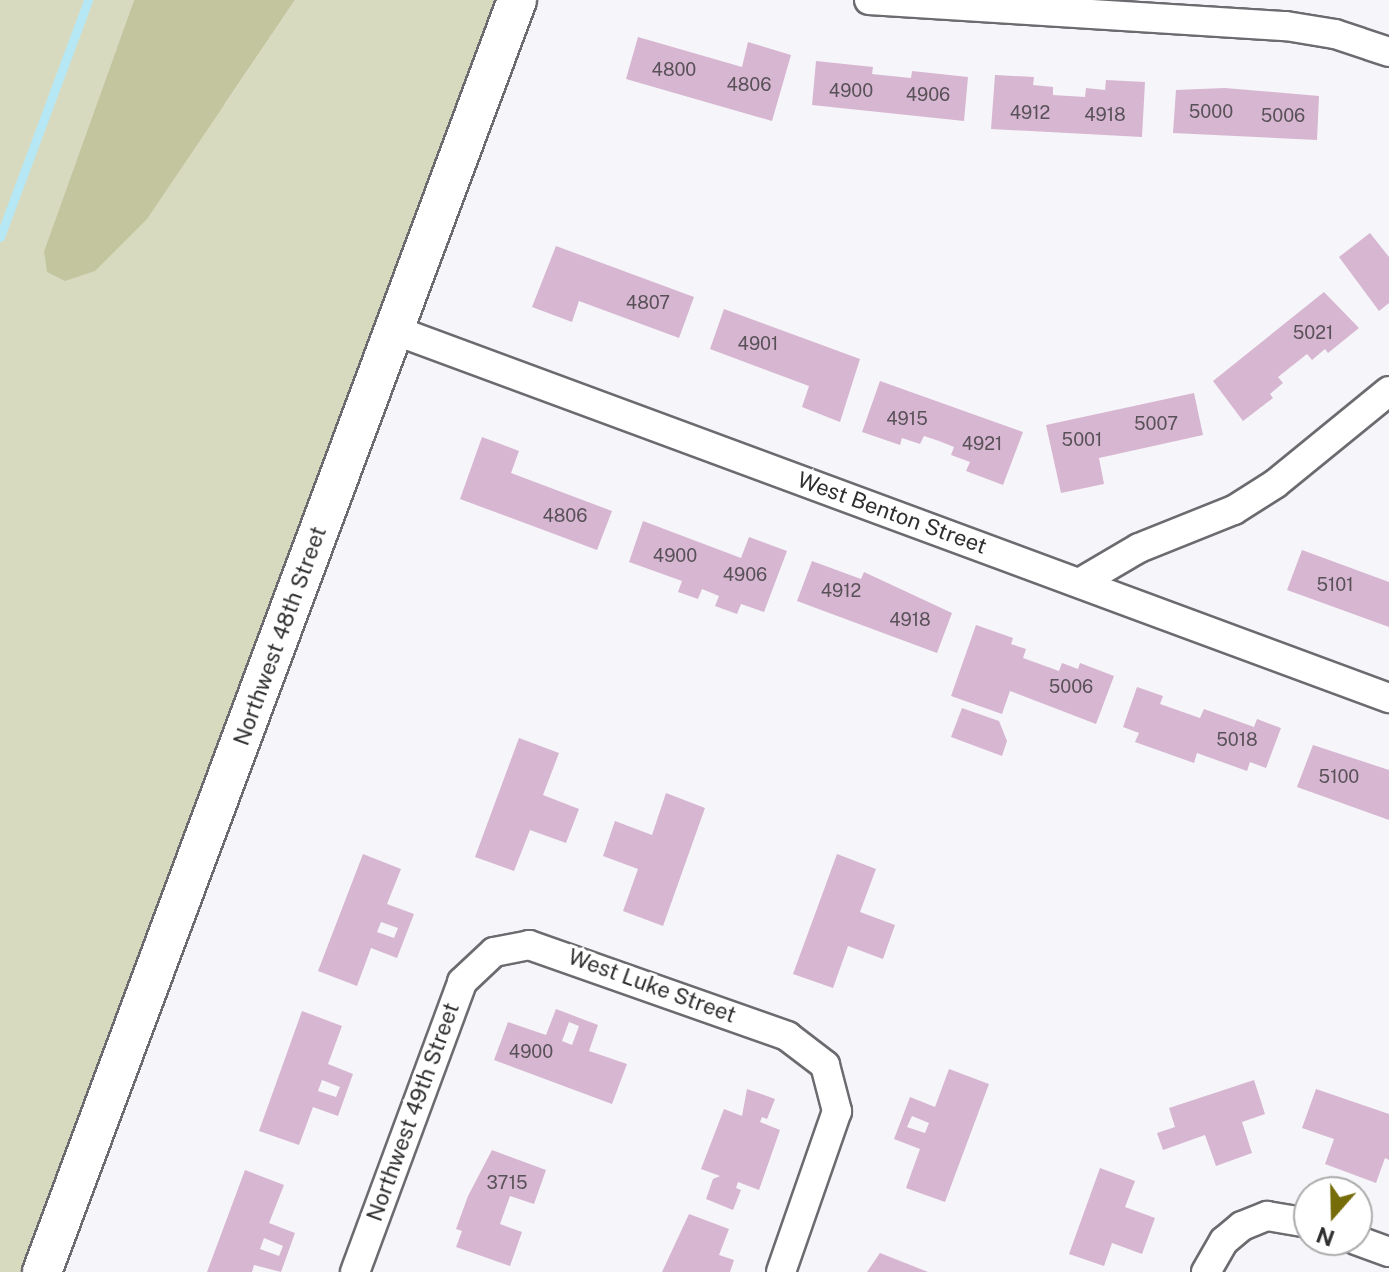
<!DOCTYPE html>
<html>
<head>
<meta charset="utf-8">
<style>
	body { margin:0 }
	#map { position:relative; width:1389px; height:1272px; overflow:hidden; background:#f6f5f9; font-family:"Public Sans",sans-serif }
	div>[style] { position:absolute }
	.green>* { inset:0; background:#d7dabf }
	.forest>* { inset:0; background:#c2c59e }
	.stream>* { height:9px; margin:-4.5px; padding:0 4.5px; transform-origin:4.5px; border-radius:4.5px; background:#b6e7f4 }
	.building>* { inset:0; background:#d7b6d2 }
	.roads { filter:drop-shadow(2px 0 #6c6b6f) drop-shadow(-2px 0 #6c6b6f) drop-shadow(0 2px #6c6b6f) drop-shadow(0 -2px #6c6b6f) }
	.street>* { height:28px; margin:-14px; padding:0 14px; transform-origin:14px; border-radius:14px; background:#fff }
	.secondary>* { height:38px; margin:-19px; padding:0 19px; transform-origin:19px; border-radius:19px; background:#fff }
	span { translate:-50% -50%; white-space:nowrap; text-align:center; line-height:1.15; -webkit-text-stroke:6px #fff; paint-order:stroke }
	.number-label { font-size:18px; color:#595158 }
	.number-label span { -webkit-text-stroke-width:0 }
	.street-label { font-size:22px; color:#2f2f30 }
	.north { position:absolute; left:1293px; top:1176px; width:80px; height:80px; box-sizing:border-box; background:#fff; border:2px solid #acacac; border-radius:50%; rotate:200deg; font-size:22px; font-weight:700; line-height:32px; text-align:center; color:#2f2f30 }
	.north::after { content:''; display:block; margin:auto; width:28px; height:36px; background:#766d0a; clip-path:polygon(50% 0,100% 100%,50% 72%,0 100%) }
</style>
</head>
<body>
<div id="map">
	<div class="green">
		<i style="clip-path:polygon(0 0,134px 0,44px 251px,225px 104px,295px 0,495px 0,21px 1272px,0 1272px)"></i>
	</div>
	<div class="forest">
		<i style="clip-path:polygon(134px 0,295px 0,147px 219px,95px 271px,65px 281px,47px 272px,44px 251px)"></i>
	</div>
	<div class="stream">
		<i style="left:0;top:237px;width:253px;rotate:-69.6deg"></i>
	</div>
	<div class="building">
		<i style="clip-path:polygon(638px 37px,742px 67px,748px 42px,791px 55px,772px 121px,626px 79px)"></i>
		<i style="clip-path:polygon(816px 61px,873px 67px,872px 74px,891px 76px,911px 78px,912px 71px,968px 77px,964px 121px,812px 105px)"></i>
		<i style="clip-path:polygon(995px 75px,1034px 77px,1033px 85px,1053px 87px,1053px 95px,1085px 97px,1086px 88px,1105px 90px,1106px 80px,1145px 82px,1142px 137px,991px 129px)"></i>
		<i style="clip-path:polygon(1225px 88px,1319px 96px,1317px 140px,1173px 133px,1176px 90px)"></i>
		<i style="clip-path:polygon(1370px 233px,1389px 257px,1389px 303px,1379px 311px,1339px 257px)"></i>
		<i style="clip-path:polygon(556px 246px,694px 297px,679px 338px,579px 301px,572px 322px,532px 307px)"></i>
		<i style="clip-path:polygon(1324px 292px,1359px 328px,1328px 353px,1325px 349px,1312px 360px,1307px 354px,1278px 377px,1283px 383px,1270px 394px,1273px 398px,1243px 421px,1213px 381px)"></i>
		<i style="clip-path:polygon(724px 309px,860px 359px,840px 422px,802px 407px,809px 386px,710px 349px)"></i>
		<i style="clip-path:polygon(880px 381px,1023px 432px,1003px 485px,966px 471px,970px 462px,951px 455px,954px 447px,939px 441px,924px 436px,920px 444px,902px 438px,900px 445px,862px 432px)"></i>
		<i style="clip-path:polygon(1194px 393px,1203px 435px,1099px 458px,1104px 484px,1061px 493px,1046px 425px)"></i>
		<i style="clip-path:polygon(482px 437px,519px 451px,511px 473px,612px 511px,597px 550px,460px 499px)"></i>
		<i style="clip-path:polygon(643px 521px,741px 558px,749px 537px,787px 551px,764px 612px,741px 604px,737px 614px,715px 606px,719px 596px,702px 589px,698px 599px,678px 592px,682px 581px,629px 562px)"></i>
		<i style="clip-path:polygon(1302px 550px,1389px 582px,1389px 627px,1287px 590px)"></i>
		<i style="clip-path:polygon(812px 561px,861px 579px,864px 572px,952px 613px,937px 653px,797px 601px)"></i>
		<i style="clip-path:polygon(976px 625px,1013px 638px,1011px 644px,1026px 649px,1023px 658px,1059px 671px,1062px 663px,1078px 669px,1080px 663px,1114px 676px,1096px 724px,1010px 691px,1002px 714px,951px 696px)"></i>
		<i style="clip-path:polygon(1137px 687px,1163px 696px,1160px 704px,1200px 718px,1204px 709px,1254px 727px,1257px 719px,1281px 728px,1266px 768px,1250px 762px,1247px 771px,1197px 753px,1194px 763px,1135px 742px,1139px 733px,1123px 727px)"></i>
		<i style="clip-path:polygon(962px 708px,999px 721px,1007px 741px,1002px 756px,951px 737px)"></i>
		<i style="clip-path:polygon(519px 738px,559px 753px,543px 795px,579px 809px,566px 843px,530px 830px,514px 871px,475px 857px)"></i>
		<i style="clip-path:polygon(1313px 745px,1389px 770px,1389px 820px,1297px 787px)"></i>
		<i style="clip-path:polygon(666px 793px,705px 808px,663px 926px,623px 911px,638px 869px,603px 856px,615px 821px,652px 835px)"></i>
		<i style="clip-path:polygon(evenodd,363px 854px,401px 869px,387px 904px,414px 914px,397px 958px,371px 948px,357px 986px,318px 971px,363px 854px,381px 922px,398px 928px,394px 938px,377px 932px,381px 922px)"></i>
		<i style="clip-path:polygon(837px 854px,876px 869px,860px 912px,895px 925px,883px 959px,848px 946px,833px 988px,793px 974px)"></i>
		<i style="clip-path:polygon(evenodd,556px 1009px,598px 1025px,589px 1051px,627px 1064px,612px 1104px,494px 1060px,508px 1022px,546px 1035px,556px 1009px,569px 1022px,579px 1026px,572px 1045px,562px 1041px,569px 1022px)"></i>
		<i style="clip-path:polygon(evenodd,302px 1011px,342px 1026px,328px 1064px,353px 1074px,338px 1116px,313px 1107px,299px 1145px,259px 1131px,302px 1011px,322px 1080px,340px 1087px,336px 1097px,318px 1091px,322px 1080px)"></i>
		<i style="clip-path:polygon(evenodd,949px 1069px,989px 1084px,945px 1202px,906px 1188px,920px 1149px,894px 1139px,910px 1097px,935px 1107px,949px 1069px,912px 1116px,929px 1123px,925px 1133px,907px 1127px,912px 1116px)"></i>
		<i style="clip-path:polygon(1254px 1080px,1265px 1114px,1242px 1122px,1252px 1153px,1216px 1166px,1205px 1135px,1163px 1150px,1157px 1133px,1175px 1127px,1169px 1108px)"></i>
		<i style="clip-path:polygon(747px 1089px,775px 1099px,767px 1119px,762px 1117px,760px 1122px,780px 1130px,759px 1190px,738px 1182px,736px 1188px,741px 1190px,733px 1210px,706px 1199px,713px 1179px,720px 1176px,701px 1169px,724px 1109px,742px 1116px)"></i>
		<i style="clip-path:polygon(1316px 1089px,1389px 1114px,1389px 1160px,1385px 1158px,1376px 1183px,1325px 1164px,1334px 1139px,1302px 1128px)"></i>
		<i style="clip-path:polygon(492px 1150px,546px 1170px,534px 1204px,510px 1196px,500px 1224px,522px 1232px,510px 1266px,456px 1247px,462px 1231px,456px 1229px,468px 1196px)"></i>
		<i style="clip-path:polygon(1100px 1168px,1135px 1181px,1125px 1207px,1155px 1218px,1142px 1254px,1112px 1243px,1104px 1266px,1069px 1254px)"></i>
		<i style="clip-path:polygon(evenodd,245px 1170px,284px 1185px,269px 1223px,295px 1233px,281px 1272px,254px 1265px,252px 1272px,207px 1272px,245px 1170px,264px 1238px,283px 1246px,279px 1256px,260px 1249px,264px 1238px)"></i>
		<i style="clip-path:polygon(689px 1214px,729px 1229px,719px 1255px,734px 1260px,730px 1272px,662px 1272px)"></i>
		<i style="clip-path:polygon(880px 1253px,928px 1272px,867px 1272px)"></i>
	</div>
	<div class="roads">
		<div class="street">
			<i style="left:869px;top:0;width:418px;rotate:3.6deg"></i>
			<i style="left:1286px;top:26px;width:50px;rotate:9.3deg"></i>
			<i style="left:1335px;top:34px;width:57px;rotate:18.4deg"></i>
			<i style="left:394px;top:330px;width:1061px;rotate:20.3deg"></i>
			<i style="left:1081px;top:582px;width:67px;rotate:-30.4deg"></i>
			<i style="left:1139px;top:548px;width:102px;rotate:-21.8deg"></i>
			<i style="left:1234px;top:510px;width:49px;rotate:-32.4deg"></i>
			<i style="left:1275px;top:484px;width:147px;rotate:-39.2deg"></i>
			<i style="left:1356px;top:1240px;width:35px;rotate:20deg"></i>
			<i style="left:355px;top:1272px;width:309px;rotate:-69.7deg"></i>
			<i style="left:462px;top:982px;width:44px;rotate:-43.2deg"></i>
			<i style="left:494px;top:952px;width:36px;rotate:-11deg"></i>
			<i style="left:529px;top:945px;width:274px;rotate:19.4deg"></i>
			<i style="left:787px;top:1036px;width:48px;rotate:37.3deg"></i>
			<i style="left:825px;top:1065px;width:48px;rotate:75.4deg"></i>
			<i style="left:837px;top:1111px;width:170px;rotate:109.2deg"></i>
			<i style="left:1206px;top:1272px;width:36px;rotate:-60deg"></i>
			<i style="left:1224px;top:1241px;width:23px;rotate:-40deg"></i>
			<i style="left:1242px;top:1226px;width:27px;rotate:-22deg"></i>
			<i style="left:1267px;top:1216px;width:43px;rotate:9.5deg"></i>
		</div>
		<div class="secondary">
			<i style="left:42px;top:1272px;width:1358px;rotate:-69.52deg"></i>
		</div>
	</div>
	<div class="number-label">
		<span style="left:674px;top:70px">4800</span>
		<span style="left:749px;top:85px">4806</span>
		<span style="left:851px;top:91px">4900</span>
		<span style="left:928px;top:95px">4906</span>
		<span style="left:1211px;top:112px">5000</span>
		<span style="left:1030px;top:113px">4912</span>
		<span style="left:1105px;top:115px">4918</span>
		<span style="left:1283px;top:116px">5006</span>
		<span style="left:648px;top:303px">4807</span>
		<span style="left:1313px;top:333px">5021</span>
		<span style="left:758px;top:344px">4901</span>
		<span style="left:907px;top:419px">4915</span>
		<span style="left:1156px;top:424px">5007</span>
		<span style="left:1082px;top:440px">5001</span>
		<span style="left:982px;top:444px">4921</span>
		<span style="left:565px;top:516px">4806</span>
		<span style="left:675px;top:556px">4900</span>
		<span style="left:745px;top:575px">4906</span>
		<span style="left:1335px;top:585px">5101</span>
		<span style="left:841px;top:591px">4912</span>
		<span style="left:910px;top:620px">4918</span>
		<span style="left:1071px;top:687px">5006</span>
		<span style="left:1237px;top:740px">5018</span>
		<span style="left:1339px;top:777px">5100</span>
		<span style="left:531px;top:1052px">4900</span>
		<span style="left:507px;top:1183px">3715</span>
	</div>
	<div class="street-label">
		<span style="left:892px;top:513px;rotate:20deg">West Benton Street</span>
		<span style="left:280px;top:636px;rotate:-70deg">Northwest 48th Street</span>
		<span style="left:652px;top:986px;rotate:20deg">West Luke Street</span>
		<span style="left:413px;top:1112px;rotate:-70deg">Northwest 49th Street</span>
	</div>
	<div class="north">N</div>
</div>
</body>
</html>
